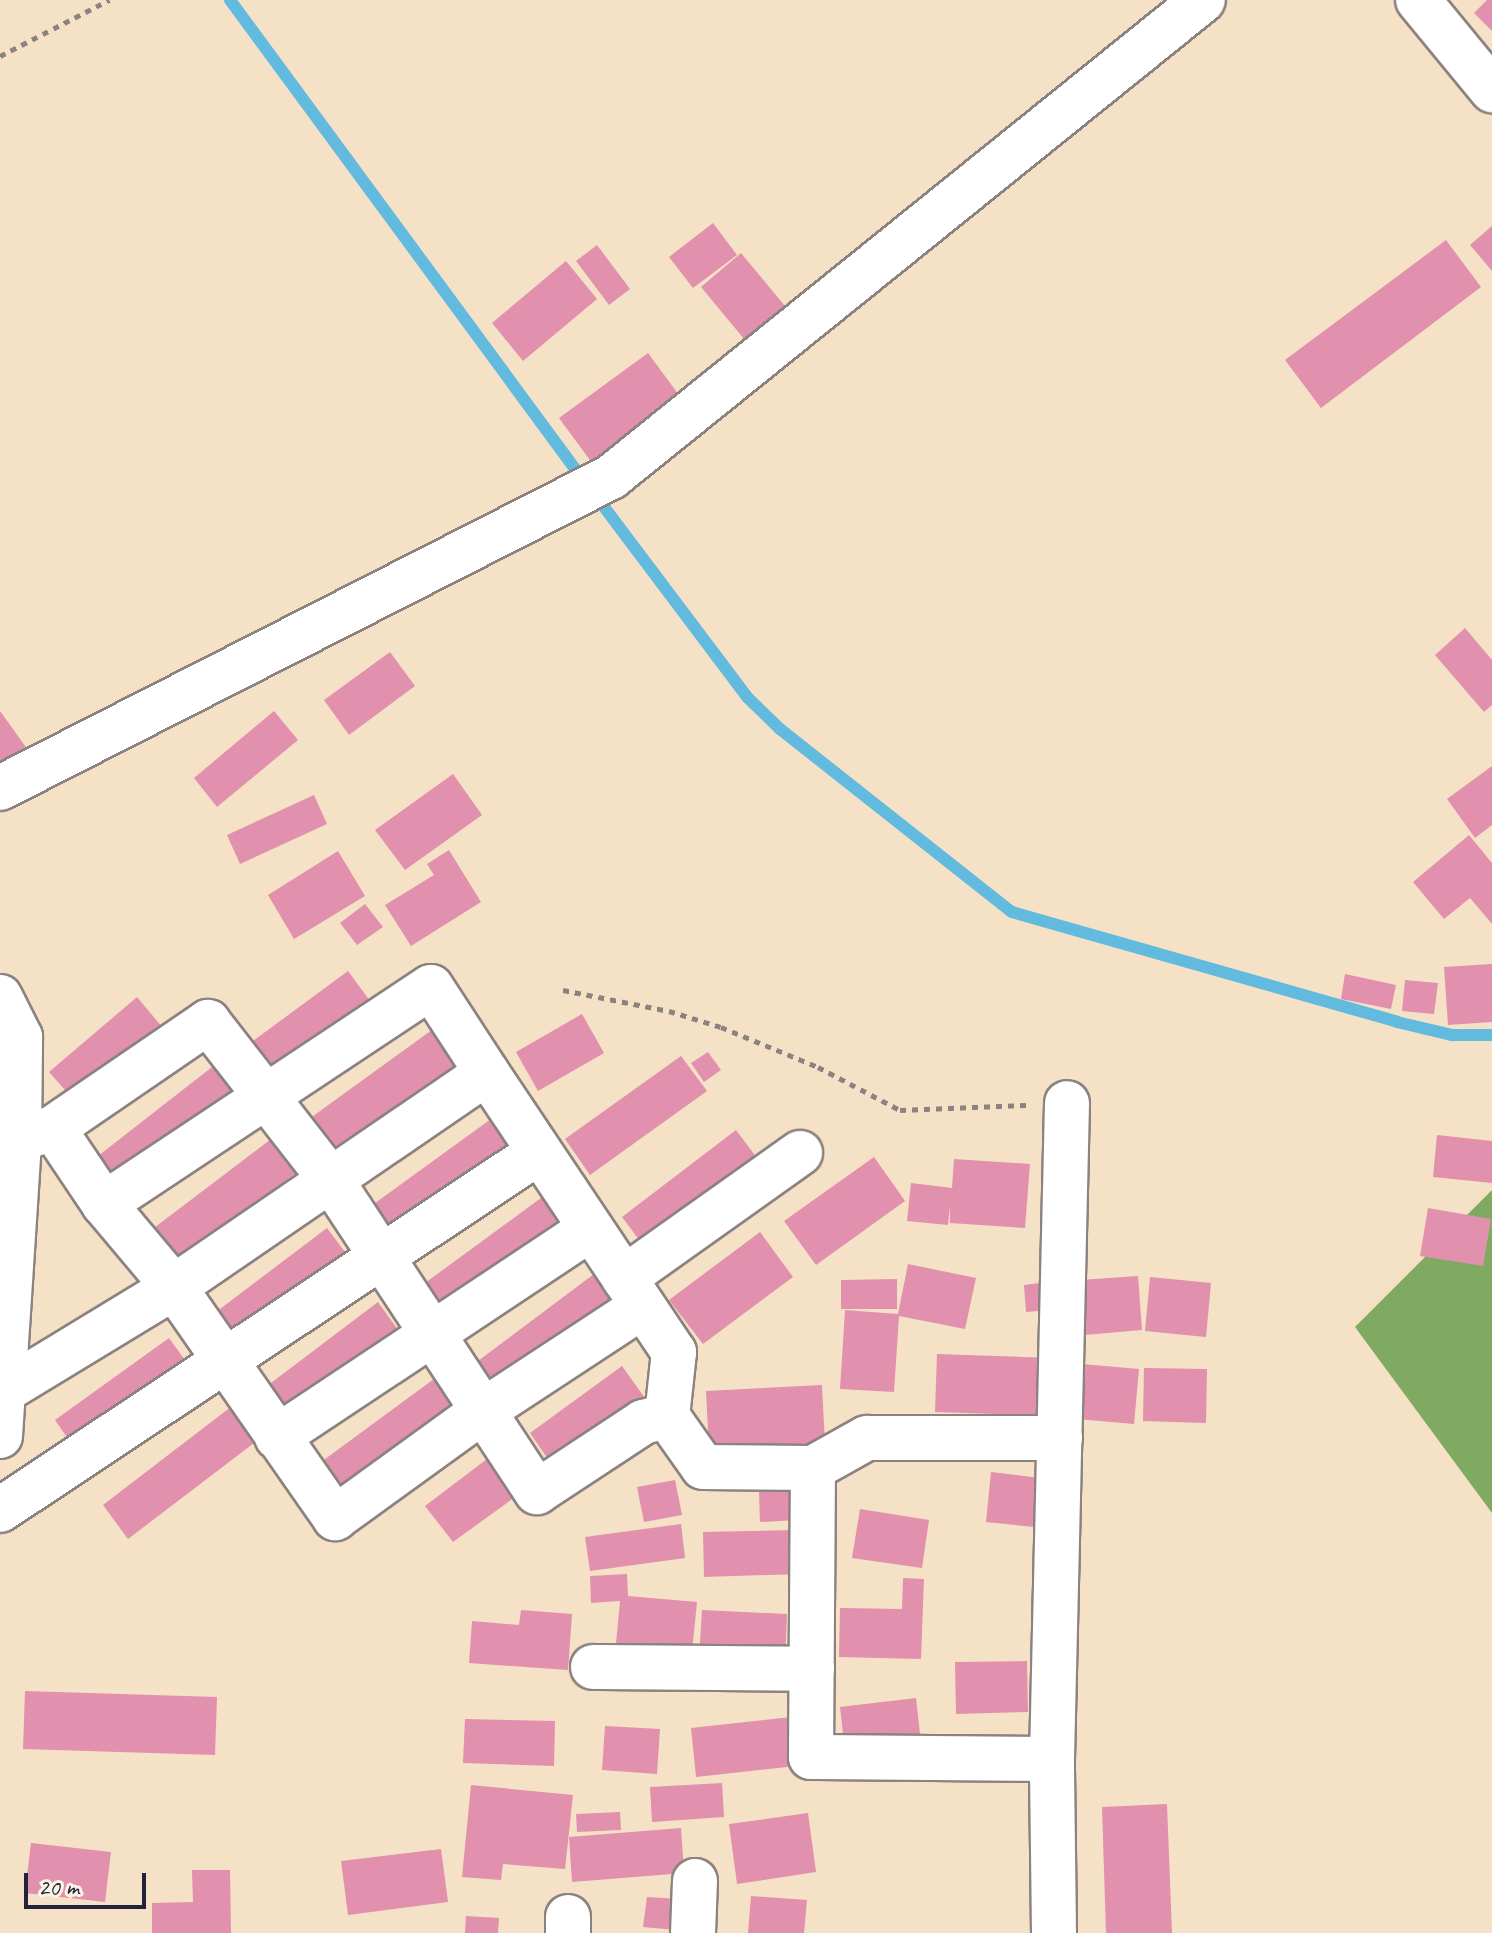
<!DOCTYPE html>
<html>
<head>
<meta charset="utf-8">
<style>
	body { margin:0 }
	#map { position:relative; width:1492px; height:1933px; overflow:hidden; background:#f5e1c5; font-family:Caveat,sans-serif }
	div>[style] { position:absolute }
	.forest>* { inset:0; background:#80aa61 }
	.stream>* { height:12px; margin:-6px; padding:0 6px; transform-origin:6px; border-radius:6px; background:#62badf }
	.building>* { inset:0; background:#e190ad }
	.path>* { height:5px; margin-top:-2.5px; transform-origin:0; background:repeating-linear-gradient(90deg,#8c8280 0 6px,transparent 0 12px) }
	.roads { filter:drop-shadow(2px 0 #8c8280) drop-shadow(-2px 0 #8c8280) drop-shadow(0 2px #8c8280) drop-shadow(0 -2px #8c8280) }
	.street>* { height:44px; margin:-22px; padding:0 22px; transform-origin:22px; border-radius:22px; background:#fff }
	.secondary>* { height:44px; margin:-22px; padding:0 22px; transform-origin:22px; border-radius:22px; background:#fff }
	span { translate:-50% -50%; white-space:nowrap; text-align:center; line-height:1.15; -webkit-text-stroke:7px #fcf5e5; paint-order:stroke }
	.scale { position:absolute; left:24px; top:1873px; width:122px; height:36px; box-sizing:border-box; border:4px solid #22223b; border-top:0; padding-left:10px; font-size:24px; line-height:28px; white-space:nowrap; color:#22223b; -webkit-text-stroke:6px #fcf5e5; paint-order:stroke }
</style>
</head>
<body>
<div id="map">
	<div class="forest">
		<i style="clip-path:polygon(1492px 1190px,1492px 1513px,1355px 1327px)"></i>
	</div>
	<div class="stream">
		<i style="left:230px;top:0;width:597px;rotate:53.65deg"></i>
		<i style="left:595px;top:495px;width:253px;rotate:53deg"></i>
		<i style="left:747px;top:697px;width:46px;rotate:44.1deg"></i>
		<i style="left:780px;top:729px;width:295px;rotate:38.3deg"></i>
		<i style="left:1012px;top:912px;width:400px;rotate:15.9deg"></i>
		<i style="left:1397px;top:1022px;width:57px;rotate:13.3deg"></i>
		<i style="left:1452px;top:1035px;width:40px"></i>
	</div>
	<div class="building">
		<i style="clip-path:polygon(1487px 0,1492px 0,1492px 31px,1474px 13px)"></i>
		<i style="clip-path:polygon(713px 223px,737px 255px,693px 288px,669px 257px)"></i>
		<i style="clip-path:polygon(1492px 226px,1492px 271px,1470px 245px)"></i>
		<i style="clip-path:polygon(1446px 240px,1481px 287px,1321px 408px,1285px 360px)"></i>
		<i style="clip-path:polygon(597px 245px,630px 289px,609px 305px,576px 261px)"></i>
		<i style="clip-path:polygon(741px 253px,795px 318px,754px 351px,701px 287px)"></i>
		<i style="clip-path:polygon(566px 261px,597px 299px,523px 361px,492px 323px)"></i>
		<i style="clip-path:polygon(648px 353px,687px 406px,598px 471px,559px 418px)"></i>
		<i style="clip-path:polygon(1465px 628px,1492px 660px,1492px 705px,1484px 712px,1435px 655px)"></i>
		<i style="clip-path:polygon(390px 652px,415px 686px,349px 735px,324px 700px)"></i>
		<i style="clip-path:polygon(0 711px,28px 750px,0 770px)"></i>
		<i style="clip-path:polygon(274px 711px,298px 740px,217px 807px,194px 778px)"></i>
		<i style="clip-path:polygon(1492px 766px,1492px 825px,1475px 838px,1447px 799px)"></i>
		<i style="clip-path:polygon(453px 774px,482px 815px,405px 870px,375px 830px)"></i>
		<i style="clip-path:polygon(314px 795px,327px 824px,240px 864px,227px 835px)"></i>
		<i style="clip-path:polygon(1469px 835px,1492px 863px,1492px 924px,1470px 898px,1444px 919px,1413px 882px)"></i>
		<i style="clip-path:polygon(449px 850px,481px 902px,411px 946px,385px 905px,434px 875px,427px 864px)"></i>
		<i style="clip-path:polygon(338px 851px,365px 896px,294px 939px,268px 895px)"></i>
		<i style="clip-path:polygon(365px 904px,383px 927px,357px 945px,340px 923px)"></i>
		<i style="clip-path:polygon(1492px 964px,1492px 1022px,1448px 1025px,1444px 967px)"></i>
		<i style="clip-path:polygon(348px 971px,376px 1009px,282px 1079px,253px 1041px)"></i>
		<i style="clip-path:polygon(1345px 974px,1396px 985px,1391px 1009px,1341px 999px)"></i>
		<i style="clip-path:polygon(1405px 980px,1438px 983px,1434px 1014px,1402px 1011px)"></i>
		<i style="clip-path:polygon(137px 997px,168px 1034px,81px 1108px,49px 1072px)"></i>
		<i style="clip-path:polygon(582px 1014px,604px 1053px,538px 1091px,516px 1052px)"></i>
		<i style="clip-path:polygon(436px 1027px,462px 1064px,336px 1156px,309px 1119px)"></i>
		<i style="clip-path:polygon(708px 1052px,721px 1070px,704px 1082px,691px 1063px)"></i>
		<i style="clip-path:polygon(681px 1056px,707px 1091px,590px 1175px,565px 1139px)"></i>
		<i style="clip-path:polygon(221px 1060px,247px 1094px,119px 1194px,93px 1160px)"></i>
		<i style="clip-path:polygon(491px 1119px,518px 1156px,398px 1243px,371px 1206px)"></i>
		<i style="clip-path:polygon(736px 1130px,763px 1166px,649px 1253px,622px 1217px)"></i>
		<i style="clip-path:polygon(1437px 1135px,1492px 1141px,1492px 1183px,1433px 1177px)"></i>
		<i style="clip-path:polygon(275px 1136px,300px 1170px,172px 1267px,146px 1234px)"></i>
		<i style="clip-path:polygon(874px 1157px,905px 1201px,816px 1265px,784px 1221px)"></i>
		<i style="clip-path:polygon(954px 1159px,1030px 1164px,1025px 1228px,950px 1223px,950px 1206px,948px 1225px,907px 1221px,911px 1183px,952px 1188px)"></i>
		<i style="clip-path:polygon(545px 1195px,570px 1229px,450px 1318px,425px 1283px)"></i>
		<i style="clip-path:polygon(1428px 1208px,1491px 1219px,1483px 1266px,1420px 1256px)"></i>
		<i style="clip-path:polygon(327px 1228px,354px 1264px,239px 1351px,212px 1315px)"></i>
		<i style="clip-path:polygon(760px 1232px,793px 1277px,703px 1344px,669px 1300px)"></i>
		<i style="clip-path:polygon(908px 1264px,976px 1278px,965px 1329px,899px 1316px,894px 1392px,840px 1389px,845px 1310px,898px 1314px)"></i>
		<i style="clip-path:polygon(598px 1271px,625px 1306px,505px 1396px,478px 1361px)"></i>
		<i style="clip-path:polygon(1138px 1276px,1142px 1330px,1084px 1335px,1080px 1280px)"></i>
		<i style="clip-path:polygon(1150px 1277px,1211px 1283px,1206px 1337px,1145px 1331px)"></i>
		<i style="clip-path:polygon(897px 1279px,897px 1309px,841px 1309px,841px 1280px)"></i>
		<i style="clip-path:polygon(1048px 1282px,1050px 1310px,1026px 1312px,1024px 1285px)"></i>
		<i style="clip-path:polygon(378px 1302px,406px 1341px,291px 1427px,263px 1389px)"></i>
		<i style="clip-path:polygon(169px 1338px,195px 1374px,80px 1456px,55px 1420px)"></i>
		<i style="clip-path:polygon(937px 1354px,1056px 1358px,1053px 1416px,935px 1412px)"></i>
		<i style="clip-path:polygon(1082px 1364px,1139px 1369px,1134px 1424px,1077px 1419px)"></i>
		<i style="clip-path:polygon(622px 1366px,650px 1405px,557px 1472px,530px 1433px)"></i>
		<i style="clip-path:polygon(1144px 1368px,1207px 1369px,1206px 1423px,1143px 1421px)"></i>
		<i style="clip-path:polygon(438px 1376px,466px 1414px,345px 1503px,317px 1465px)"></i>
		<i style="clip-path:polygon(822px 1385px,825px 1444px,709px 1450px,706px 1391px)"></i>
		<i style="clip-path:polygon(236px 1403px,262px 1437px,128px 1539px,103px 1505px)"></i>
		<i style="clip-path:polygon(487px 1459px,515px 1497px,453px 1542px,425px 1506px)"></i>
		<i style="clip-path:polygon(991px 1472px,1040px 1478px,1034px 1527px,986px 1522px)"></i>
		<i style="clip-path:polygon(675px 1480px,682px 1515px,644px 1522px,637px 1487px)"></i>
		<i style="clip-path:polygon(796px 1489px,798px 1520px,760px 1522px,759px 1491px)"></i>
		<i style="clip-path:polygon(860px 1509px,929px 1520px,922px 1568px,852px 1558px)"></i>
		<i style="clip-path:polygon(681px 1524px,685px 1558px,590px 1571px,585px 1537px)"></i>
		<i style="clip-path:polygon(797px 1530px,798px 1574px,704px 1577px,703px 1532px)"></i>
		<i style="clip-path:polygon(627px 1574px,628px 1596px,697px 1602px,691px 1662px,615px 1654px,620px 1601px,591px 1603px,590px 1576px)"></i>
		<i style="clip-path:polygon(903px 1578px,924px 1579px,921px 1659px,839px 1657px,840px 1608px,902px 1609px)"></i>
		<i style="clip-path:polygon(521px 1610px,572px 1614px,568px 1670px,469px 1663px,472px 1621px,519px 1625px)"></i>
		<i style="clip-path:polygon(702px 1610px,787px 1614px,785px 1662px,699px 1659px)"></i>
		<i style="clip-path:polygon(1027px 1661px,1028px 1712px,956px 1714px,955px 1662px)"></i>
		<i style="clip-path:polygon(25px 1691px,217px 1697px,215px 1755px,23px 1749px)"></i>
		<i style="clip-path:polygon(916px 1698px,921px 1743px,845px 1752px,840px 1707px)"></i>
		<i style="clip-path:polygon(800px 1716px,805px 1765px,696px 1777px,691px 1728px)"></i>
		<i style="clip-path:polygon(465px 1719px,555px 1721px,554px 1766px,463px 1763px)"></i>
		<i style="clip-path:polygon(605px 1726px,660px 1729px,657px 1774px,602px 1770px)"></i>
		<i style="clip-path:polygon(722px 1783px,724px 1817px,652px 1822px,650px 1787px)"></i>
		<i style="clip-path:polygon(471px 1785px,573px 1795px,565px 1869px,503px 1864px,501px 1880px,462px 1877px)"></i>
		<i style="clip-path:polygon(1167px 1804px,1172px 1933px,1106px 1933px,1102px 1807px)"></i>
		<i style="clip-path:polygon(620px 1812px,621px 1830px,577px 1832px,576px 1814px)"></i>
		<i style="clip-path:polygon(808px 1813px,816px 1872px,737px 1884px,729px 1824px)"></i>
		<i style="clip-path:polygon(681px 1828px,684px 1873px,572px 1882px,569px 1837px)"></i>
		<i style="clip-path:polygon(31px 1843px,111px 1852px,105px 1902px,25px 1893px)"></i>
		<i style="clip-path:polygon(441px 1849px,448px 1902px,348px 1915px,341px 1861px)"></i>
		<i style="clip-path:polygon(192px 1870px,230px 1870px,231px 1933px,152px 1933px,152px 1903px,193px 1902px)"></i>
		<i style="clip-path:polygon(751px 1896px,807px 1900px,804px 1933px,748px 1933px)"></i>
		<i style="clip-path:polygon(647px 1897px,680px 1899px,676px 1930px,643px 1927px)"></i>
		<i style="clip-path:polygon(466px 1916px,499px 1918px,498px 1933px,465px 1933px)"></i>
	</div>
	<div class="path">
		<i style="left:0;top:56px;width:123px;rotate:-27.2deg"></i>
		<i style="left:563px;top:990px;width:108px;rotate:11.2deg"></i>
		<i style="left:669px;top:1011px;width:54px;rotate:17.1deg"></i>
		<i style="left:721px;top:1027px;width:105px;rotate:22.4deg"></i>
		<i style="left:818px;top:1067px;width:93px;rotate:27.7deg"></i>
		<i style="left:900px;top:1110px;width:127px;rotate:-2.3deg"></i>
	</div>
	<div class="roads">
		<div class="street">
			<i style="left:0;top:788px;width:686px;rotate:-26.98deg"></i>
			<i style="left:611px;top:477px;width:760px;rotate:-38.86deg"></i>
			<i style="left:53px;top:1128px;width:188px;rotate:-34.4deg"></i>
			<i style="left:208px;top:1022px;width:200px;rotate:52.1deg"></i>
			<i style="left:331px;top:1180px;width:374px;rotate:56.6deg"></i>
			<i style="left:537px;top:1492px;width:127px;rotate:-33.4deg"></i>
			<i style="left:643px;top:1422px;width:25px;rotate:-14deg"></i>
			<i style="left:0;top:1146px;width:56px;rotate:-18.8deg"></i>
			<i style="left:53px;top:1128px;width:92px;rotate:56.1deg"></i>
			<i style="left:104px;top:1204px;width:109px;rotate:49.9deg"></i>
			<i style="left:174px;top:1287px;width:282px;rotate:55.1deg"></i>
			<i style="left:335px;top:1518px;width:183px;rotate:-35.9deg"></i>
			<i style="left:483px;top:1411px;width:191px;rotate:-33.3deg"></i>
			<i style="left:104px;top:1204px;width:392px;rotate:-33.6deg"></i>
			<i style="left:431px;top:987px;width:103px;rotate:56.9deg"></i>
			<i style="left:624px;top:1278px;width:216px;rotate:-35.4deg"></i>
			<i style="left:0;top:1393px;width:204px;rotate:-31.3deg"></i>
			<i style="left:174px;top:1287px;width:379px;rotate:-34.4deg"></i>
			<i style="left:487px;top:1073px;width:336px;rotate:56.2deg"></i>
			<i style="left:674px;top:1352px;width:64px;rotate:96.2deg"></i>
			<i style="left:667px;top:1416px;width:62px;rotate:54.8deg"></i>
			<i style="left:703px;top:1467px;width:110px;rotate:0.5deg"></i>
			<i style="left:813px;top:1468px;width:62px;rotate:-29.1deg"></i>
			<i style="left:867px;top:1438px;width:193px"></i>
			<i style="left:0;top:1436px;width:297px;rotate:-86.3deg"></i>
			<i style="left:19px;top:1140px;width:103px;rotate:-89.4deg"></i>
			<i style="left:277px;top:1437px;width:376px;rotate:-33.6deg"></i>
			<i style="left:813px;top:1468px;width:289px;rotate:90.4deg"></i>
			<i style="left:811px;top:1757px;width:241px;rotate:0.5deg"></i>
			<i style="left:0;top:1510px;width:647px;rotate:-33.59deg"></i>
			<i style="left:593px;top:1667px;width:219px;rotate:0.5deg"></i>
			<i style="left:568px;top:1933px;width:16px;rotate:-90deg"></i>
			<i style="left:693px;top:1933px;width:52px;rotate:-87.8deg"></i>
			<i style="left:1054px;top:1933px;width:174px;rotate:-90.7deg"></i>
			<i style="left:1052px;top:1759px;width:656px;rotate:-88.69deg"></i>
		</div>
		<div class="secondary">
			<i style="left:1418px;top:0;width:117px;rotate:50.6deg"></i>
			<i style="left:0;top:997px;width:45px;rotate:63.4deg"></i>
		</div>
	</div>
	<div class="scale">20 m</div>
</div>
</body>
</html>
